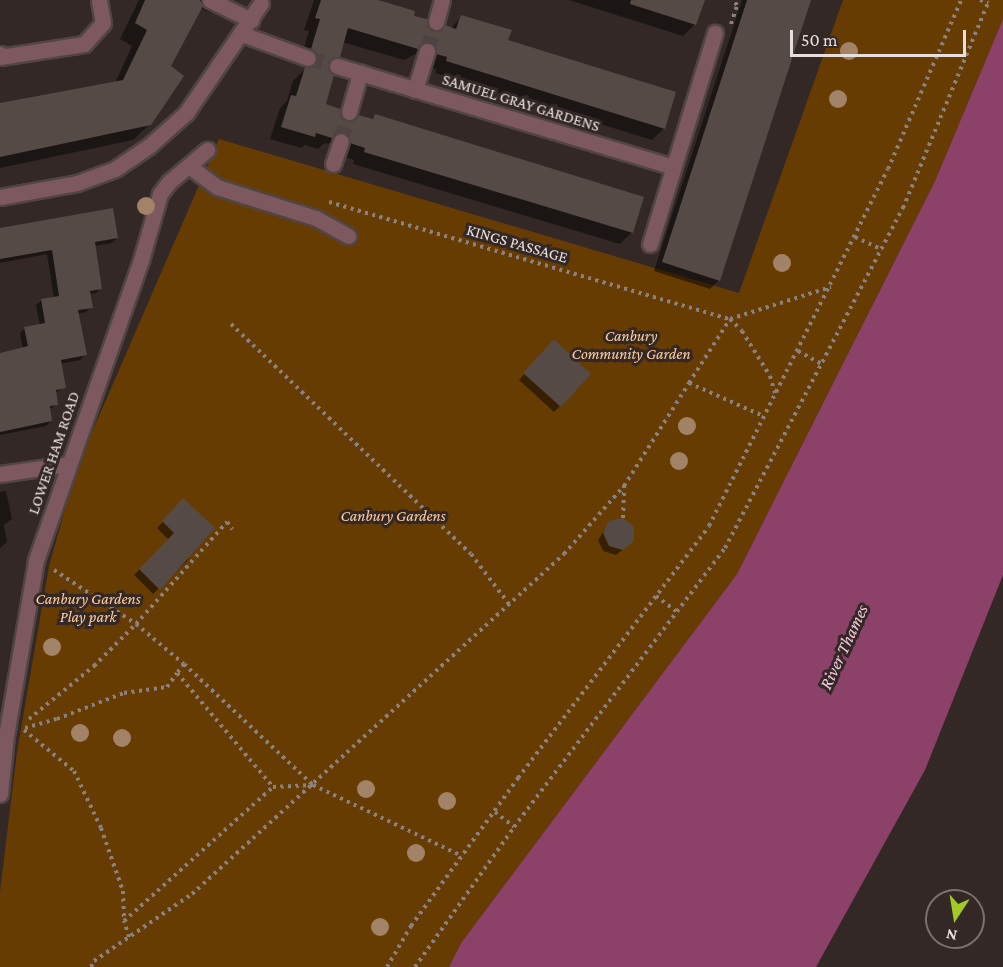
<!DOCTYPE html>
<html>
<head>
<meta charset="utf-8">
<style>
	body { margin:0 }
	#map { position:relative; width:1003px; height:967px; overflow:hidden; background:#332826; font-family:"Crimson Pro",serif }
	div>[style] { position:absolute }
	.green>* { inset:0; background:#673c02 }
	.water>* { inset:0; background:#8b4168 }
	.shadow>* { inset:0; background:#0007 }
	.building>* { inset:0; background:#554a45 }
	.minor-tunnel>* { height:15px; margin-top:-7.5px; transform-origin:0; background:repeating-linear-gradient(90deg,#4e4342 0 15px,transparent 0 23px) }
	.path>* { height:4px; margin-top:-2px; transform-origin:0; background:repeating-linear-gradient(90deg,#8a8180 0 3px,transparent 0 7.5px) }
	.roads { filter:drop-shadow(2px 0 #504543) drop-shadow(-2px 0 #504543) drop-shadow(0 2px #504543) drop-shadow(0 -2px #504543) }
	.minor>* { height:15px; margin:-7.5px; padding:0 7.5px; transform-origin:7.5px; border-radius:7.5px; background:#7d585e }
	.trees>* { width:18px; height:18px; margin:-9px; border-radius:50%; background:#a38367 }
	span { translate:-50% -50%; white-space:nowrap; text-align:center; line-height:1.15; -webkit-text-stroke:6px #332826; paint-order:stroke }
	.street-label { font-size:16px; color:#e6dfde }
	.park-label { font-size:16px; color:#ffcd9c; font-style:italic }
	.water-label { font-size:18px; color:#f4c7dc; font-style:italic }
	.north { position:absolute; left:925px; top:889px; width:60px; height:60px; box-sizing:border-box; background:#332826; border:2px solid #7b7170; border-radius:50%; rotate:192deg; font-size:16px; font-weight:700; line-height:24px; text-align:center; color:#e6dfde }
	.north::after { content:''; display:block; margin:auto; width:21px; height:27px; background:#a2c928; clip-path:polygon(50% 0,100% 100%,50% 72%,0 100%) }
	.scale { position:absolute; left:790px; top:30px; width:176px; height:27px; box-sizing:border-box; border:3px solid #e6dfde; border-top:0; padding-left:8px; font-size:18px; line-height:21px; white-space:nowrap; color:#e6dfde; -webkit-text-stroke:4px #332826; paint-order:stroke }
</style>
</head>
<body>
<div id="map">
	<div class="green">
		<i style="clip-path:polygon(843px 0,1003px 0,1003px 19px,935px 181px,737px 574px,461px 943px,449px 967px,0 967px,0 892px,17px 752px,49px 566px,77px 467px,219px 139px,739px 293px)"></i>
	</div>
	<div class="water">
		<i style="clip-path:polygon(1003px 19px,1003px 575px,925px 770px,816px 967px,449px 967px,461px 943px,737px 574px,935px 181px)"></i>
	</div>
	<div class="shadow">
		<i style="clip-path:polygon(139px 0,225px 0,212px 13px,200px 8px,169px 66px,150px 124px,133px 140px,0 168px,0 104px,115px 83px,132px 46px,120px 39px)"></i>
		<i style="clip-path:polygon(314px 0,373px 0,412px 17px,432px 33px,450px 29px,462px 17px,664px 128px,652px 140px,435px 73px,436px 69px,425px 66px,423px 57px,417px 53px,404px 60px,342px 42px,338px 56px,326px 68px,324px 105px,345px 123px,371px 120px,375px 116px,632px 232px,620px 244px,353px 164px,354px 160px,339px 155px,337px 147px,331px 143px,323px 144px,318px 149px,305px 145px,301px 148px,270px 139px,280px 108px,287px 101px,293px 81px,305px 69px,300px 61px,309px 31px,304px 30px)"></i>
		<i style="clip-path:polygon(569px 0,703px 0,695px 24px,683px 36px)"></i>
		<i style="clip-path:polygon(742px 0,809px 0,719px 280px,710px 289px,654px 271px)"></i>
		<i style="clip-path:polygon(0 228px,117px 238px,112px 243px,94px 246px,101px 288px,96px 293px,89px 294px,91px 307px,86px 312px,77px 314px,85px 355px,80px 360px,60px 364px,64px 387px,55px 393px,57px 404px,49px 410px,51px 421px,46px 426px,0 435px,0 385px,23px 349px,20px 333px,25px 328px,40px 325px,36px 305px,42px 300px,54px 298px,47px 254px,0 263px)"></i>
		<i style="clip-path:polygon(548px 347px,560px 406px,554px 412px,519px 380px)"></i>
		<i style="clip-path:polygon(6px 491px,12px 519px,4px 525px,7px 542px,0 548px,0 492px)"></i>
		<i style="clip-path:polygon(183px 501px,188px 560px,153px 594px,134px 575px,169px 540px,157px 528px)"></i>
		<i style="clip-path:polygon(610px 522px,626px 547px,616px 555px,603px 551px,598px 540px)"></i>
	</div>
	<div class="building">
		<i style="clip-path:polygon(145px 0,200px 0,203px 6px,171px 66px,184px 76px,151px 125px,0 157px,0 103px,123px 80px,147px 30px,135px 23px)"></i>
		<i style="clip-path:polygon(321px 0,378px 0,415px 11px,414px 16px,427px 19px,429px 28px,434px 31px,439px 31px,445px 25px,456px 29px,461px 15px,512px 30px,508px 40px,676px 92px,665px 129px,446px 61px,447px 57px,436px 54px,434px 45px,429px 42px,421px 44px,418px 49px,348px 28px,340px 57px,334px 57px,328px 63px,328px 69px,334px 75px,326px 104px,340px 109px,340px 115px,346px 121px,352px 121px,358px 115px,373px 119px,375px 114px,644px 197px,633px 233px,364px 152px,365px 148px,350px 143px,349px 135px,344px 132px,335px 133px,332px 138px,316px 133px,315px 137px,281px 127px,291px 95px,296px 96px,305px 67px,314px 66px,317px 61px,316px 52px,311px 49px,320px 19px,315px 18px)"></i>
		<i style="clip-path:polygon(631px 0,705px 0,696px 25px,630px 4px)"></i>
		<i style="clip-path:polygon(747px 0,811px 0,720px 281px,662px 262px)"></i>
		<i style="clip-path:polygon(113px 208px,118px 238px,95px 242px,102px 289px,90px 291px,93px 308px,78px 310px,87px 355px,61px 360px,66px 388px,56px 390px,58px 405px,50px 406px,52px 421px,0 432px,0 353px,28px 346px,24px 327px,45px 323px,41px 299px,59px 296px,52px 250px,0 259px,0 228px)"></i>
		<i style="clip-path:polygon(554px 339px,591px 374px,561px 407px,523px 373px)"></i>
		<i style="clip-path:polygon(183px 498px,215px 528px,160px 590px,139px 569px,174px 533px,162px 521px)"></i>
		<i style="clip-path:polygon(623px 518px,634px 527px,634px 541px,623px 550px,609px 546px,603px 533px,609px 521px)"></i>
	</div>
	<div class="minor-tunnel">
		<i style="left:427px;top:51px;width:30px;rotate:-73deg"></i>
		<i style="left:308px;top:58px;width:30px;rotate:15deg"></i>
		<i style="left:341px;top:141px;width:30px;rotate:-75deg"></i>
	</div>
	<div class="path">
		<i style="left:980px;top:0;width:9px;rotate:21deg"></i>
		<i style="left:731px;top:24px;width:20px;rotate:-72deg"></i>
		<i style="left:737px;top:5px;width:6px;rotate:-129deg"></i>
		<i style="left:329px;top:202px;width:418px;rotate:16.3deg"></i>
		<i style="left:730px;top:319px;width:106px;rotate:-17.6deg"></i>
		<i style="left:855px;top:237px;width:29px;rotate:25deg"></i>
		<i style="left:231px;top:324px;width:332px;rotate:43.8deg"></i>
		<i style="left:471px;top:554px;width:63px;rotate:52.8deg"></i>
		<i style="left:798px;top:351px;width:26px;rotate:29deg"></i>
		<i style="left:689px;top:383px;width:76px;rotate:-57.4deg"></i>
		<i style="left:730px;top:319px;width:17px;rotate:45deg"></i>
		<i style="left:742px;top:331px;width:53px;rotate:58.1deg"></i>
		<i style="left:770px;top:376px;width:18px;rotate:74deg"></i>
		<i style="left:623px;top:518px;width:32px;rotate:-88deg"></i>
		<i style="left:54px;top:570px;width:98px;rotate:33.4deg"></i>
		<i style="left:136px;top:624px;width:62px;rotate:39.8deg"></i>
		<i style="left:184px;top:664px;width:177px;rotate:43.2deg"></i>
		<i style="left:313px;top:785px;width:165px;rotate:25.5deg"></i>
		<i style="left:656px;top:596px;width:26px;rotate:37deg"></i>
		<i style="left:184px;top:664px;width:11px;rotate:128deg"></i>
		<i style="left:177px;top:673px;width:149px;rotate:49.9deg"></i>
		<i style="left:273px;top:787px;width:40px;rotate:-2.9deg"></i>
		<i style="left:29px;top:719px;width:84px;rotate:-39.2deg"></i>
		<i style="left:94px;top:666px;width:59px;rotate:-45deg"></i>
		<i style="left:136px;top:624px;width:137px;rotate:-48.3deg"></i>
		<i style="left:227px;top:522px;width:9px;rotate:54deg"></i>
		<i style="left:25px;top:728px;width:33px;rotate:-16deg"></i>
		<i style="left:57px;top:719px;width:72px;rotate:-21.2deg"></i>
		<i style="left:124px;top:693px;width:43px;rotate:-7.9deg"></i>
		<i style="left:167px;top:687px;width:17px;rotate:-54deg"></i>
		<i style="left:24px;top:730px;width:65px;rotate:39.4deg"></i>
		<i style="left:74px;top:771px;width:63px;rotate:64.7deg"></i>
		<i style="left:101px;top:828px;width:67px;rotate:70.8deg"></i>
		<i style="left:123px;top:891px;width:30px;rotate:88deg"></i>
		<i style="left:495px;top:812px;width:24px;rotate:38deg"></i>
		<i style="left:129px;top:937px;width:17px;rotate:-107deg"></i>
		<i style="left:124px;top:921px;width:200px;rotate:-42deg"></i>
		<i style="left:91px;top:967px;width:7px;rotate:-63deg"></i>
		<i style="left:94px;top:961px;width:119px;rotate:-34.4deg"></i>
		<i style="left:192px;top:894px;width:504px;rotate:-42.43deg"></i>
		<i style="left:564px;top:554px;width:91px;rotate:-48.6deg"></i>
		<i style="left:624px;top:486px;width:122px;rotate:-57.7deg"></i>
		<i style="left:689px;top:383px;width:81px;rotate:24deg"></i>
		<i style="left:387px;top:967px;width:48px;rotate:-59.7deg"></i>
		<i style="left:411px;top:926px;width:183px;rotate:-54.1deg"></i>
		<i style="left:518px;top:778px;width:316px;rotate:-52.8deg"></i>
		<i style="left:709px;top:526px;width:399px;rotate:-63.4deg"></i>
		<i style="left:888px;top:169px;width:184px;rotate:-66.6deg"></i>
		<i style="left:415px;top:967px;width:171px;rotate:-54.7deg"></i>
		<i style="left:514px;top:827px;width:350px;rotate:-52.9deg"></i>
		<i style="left:725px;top:548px;width:384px;rotate:-62.4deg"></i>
		<i style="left:903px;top:208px;width:225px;rotate:-67.5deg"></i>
	</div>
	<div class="roads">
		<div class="minor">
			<i style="left:210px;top:0;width:46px;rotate:26deg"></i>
			<i style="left:436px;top:22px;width:23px;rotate:-75deg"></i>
			<i style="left:242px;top:34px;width:70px;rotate:20deg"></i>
			<i style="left:0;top:54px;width:3px;rotate:90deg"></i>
			<i style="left:0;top:57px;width:85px;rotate:-8.8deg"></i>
			<i style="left:84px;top:44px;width:28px;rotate:-48deg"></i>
			<i style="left:103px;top:23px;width:23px;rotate:-100deg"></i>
			<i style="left:337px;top:66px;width:351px;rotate:16.7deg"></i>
			<i style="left:415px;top:90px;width:41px;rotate:-72.9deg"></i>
			<i style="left:349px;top:112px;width:41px;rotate:-74.2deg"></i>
			<i style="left:333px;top:164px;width:24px;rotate:-71deg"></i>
			<i style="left:189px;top:166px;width:35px;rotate:37deg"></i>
			<i style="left:217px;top:187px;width:104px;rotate:17.4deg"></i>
			<i style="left:316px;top:218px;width:37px;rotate:29deg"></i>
			<i style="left:0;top:197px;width:78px;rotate:-10.3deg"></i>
			<i style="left:77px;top:183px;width:40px;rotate:-20.2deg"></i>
			<i style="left:115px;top:169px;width:41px;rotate:-34.1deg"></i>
			<i style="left:149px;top:146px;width:50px;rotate:-41.7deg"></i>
			<i style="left:186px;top:113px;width:133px;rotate:-55.7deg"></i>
			<i style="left:650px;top:244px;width:221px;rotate:-72.9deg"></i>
			<i style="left:0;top:474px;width:69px;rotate:-8.4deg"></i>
			<i style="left:0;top:794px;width:58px;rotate:-84.1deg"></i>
			<i style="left:6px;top:736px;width:179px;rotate:-80.3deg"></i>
			<i style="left:36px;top:560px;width:318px;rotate:-70.7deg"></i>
			<i style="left:141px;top:260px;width:69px;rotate:-73.9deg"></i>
			<i style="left:160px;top:194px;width:15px;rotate:-53deg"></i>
			<i style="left:169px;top:182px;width:50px;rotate:-40.1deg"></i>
		</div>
	</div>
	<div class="trees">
		<i style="left:849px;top:51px"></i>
		<i style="left:838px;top:99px"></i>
		<i style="left:146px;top:206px"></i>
		<i style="left:782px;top:263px"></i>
		<i style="left:687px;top:426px"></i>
		<i style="left:679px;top:461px"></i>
		<i style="left:52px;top:647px"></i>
		<i style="left:80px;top:733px"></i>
		<i style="left:122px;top:738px"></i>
		<i style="left:366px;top:789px"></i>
		<i style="left:447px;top:801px"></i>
		<i style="left:416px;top:853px"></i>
		<i style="left:380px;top:927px"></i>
	</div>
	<div class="street-label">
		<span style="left:521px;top:103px;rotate:17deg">SAMUEL GRAY GARDENS</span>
		<span style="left:517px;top:244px;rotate:16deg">KINGS PASSAGE</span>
		<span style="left:54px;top:453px;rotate:-71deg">LOWER HAM ROAD</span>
	</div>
	<div class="park-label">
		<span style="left:631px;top:345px">Canbury<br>Community Garden</span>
		<span style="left:393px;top:516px">Canbury Gardens</span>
		<span style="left:88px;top:608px">Canbury Gardens<br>Play park</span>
	</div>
	<div class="water-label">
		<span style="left:844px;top:647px;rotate:-65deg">River Thames</span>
	</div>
	<div class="north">N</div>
	<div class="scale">50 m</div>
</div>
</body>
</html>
